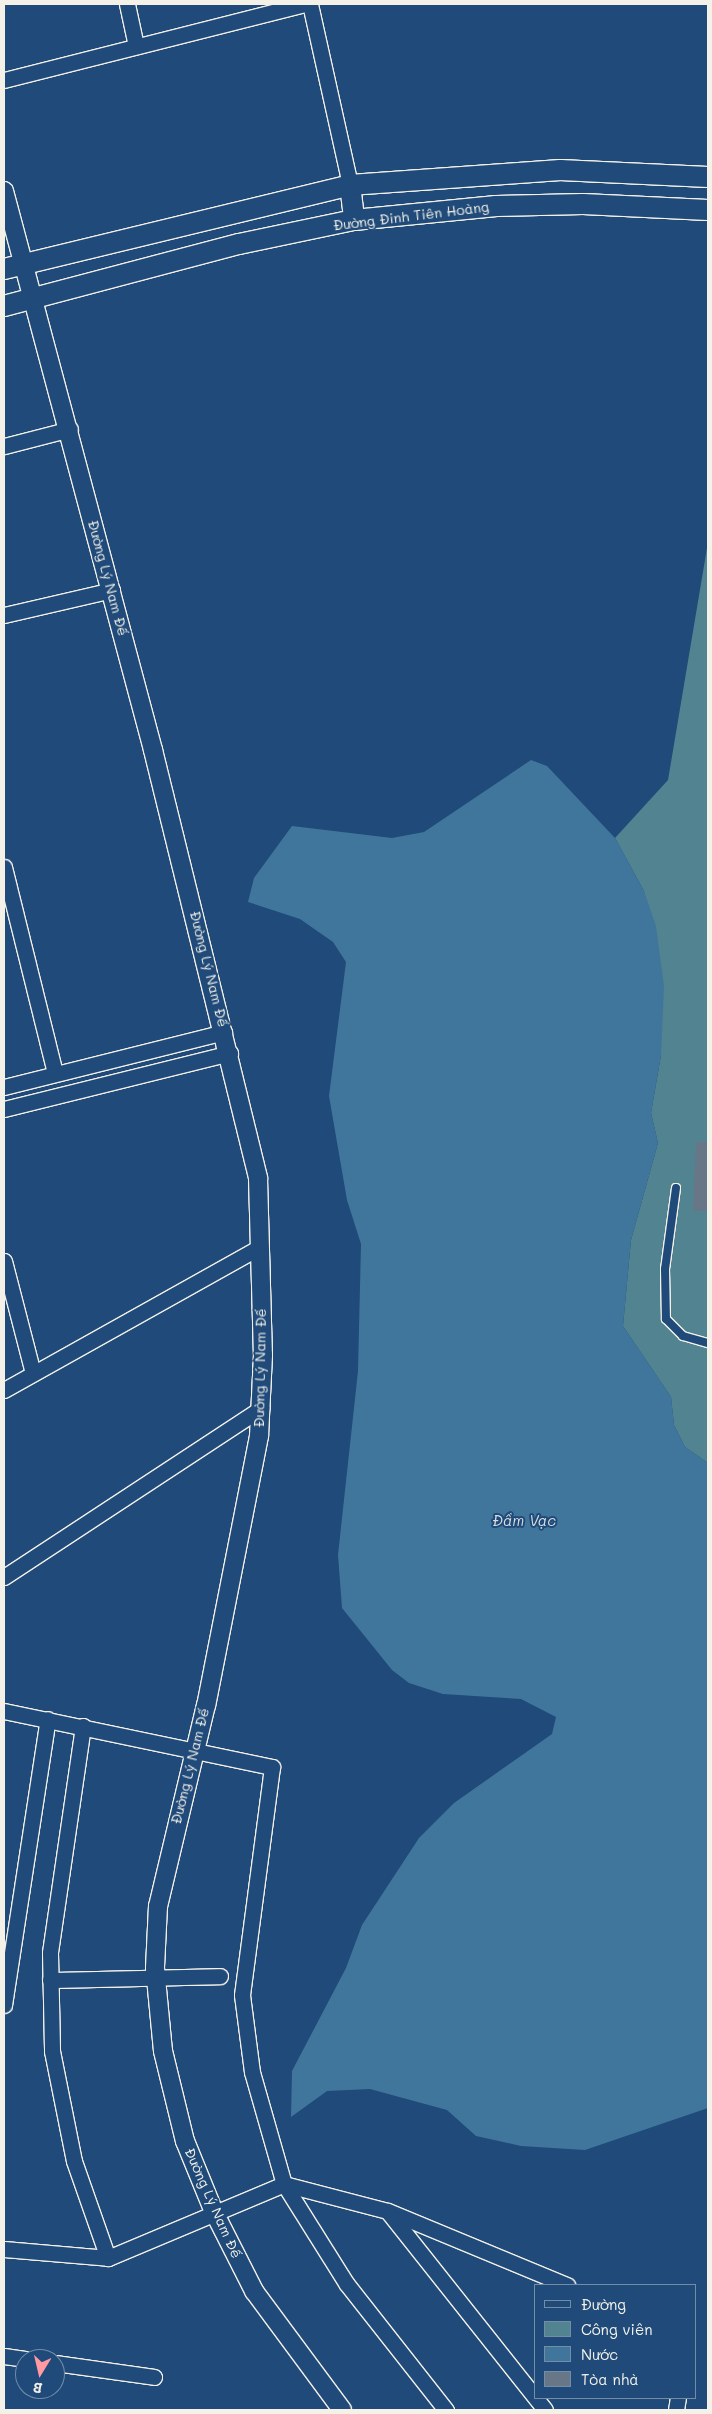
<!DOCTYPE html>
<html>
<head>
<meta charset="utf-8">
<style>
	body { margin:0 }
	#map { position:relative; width:712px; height:2414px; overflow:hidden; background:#1f4a7a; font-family:Mali,sans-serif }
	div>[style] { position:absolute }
	.green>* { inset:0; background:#518490 }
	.water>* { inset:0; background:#40769c }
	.building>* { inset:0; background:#687788 }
	.roads { filter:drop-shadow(1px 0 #f4f1e8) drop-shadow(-1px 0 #f4f1e8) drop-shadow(0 1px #f4f1e8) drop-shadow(0 -1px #f4f1e8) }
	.service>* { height:8px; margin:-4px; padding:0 4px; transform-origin:4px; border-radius:4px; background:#1f4a7a }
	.minor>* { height:15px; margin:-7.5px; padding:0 7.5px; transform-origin:7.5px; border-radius:7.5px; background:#1f4a7a }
	.tertiary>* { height:18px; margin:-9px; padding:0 9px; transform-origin:9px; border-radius:9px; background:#1f4a7a }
	.secondary>* { height:20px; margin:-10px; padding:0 10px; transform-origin:10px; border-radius:10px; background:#1f4a7a }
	span { translate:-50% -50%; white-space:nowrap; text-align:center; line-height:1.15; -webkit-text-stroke:4px #1f4a7a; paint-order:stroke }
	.street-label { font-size:14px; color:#f4f1e8 }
	.water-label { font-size:15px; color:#d9dfdd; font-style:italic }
	.frame { position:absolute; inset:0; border:5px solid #f4f1e8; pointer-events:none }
	.legend { position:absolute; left:534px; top:2284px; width:162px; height:115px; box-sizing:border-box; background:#1f4a7a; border:1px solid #748da6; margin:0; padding:6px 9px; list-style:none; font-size:15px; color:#f4f1e8 }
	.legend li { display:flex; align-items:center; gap:10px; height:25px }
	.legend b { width:25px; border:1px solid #748da6 }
	.north { position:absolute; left:15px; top:2349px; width:50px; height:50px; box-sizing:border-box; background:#1f4a7a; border:1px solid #748da6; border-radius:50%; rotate:189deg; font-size:14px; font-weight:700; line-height:20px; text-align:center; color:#f4f1e8 }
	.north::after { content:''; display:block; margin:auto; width:18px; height:22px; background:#ff9aa2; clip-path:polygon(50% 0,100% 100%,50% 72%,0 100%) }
</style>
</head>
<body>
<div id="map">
	<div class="green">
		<i style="clip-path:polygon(708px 542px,708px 1463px,685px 1447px,674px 1425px,671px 1397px,623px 1326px,631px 1240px,658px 1143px,651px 1113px,661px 1055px,644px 891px,615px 838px,668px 780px)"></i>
	</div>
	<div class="water">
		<i style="clip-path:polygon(531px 760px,547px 766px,615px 838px,644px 891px,656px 926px,664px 986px,661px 1055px,651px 1113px,658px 1143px,631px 1240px,623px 1326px,671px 1397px,674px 1425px,685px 1447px,708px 1463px,708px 2108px,585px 2150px,521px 2146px,476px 2136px,447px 2110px,370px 2089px,327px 2091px,291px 2117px,292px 2071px,346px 1968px,362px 1925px,419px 1838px,454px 1803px,552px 1734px,556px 1717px,521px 1699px,443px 1694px,409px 1683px,392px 1670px,342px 1608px,338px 1555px,358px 1371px,361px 1244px,347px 1200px,329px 1096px,346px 962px,333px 942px,300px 919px,248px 902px,254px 878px,292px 826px,392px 838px,424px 832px)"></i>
	</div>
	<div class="building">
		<i style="clip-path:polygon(696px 1142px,708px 1142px,708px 1211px,693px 1211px)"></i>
	</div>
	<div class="roads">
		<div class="service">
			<i style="left:676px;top:1188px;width:82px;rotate:97.7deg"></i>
			<i style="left:665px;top:1269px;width:50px;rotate:88.9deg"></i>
			<i style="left:666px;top:1319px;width:24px;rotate:45deg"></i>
			<i style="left:683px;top:1336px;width:26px;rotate:16deg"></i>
		</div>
		<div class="minor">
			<i style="left:127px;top:4px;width:43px;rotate:77.9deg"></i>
			<i style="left:310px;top:4px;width:185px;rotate:77.5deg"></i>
			<i style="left:4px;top:80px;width:309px;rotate:-14.2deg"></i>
			<i style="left:4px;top:446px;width:68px;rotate:-14.4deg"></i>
			<i style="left:4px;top:615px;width:111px;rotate:-13deg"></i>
			<i style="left:4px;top:867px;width:212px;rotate:76.1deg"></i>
			<i style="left:4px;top:1087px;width:227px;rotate:-14deg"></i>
			<i style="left:4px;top:1109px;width:233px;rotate:-13.9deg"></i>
			<i style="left:4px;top:1261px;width:116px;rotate:75.5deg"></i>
			<i style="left:4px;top:1390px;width:293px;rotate:-29.2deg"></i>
			<i style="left:4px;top:1577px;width:308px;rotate:-33.3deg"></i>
			<i style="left:4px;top:1711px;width:274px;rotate:11.8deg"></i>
			<i style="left:272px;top:1767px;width:230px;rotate:97.5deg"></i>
			<i style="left:242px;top:1995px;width:78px;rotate:82.6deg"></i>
			<i style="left:252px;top:2072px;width:116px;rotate:74.1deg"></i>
			<i style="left:284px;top:2184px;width:117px;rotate:57.9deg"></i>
			<i style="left:346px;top:2283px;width:162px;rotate:51.8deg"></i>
			<i style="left:83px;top:1726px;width:229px;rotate:98.3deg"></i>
			<i style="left:50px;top:1953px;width:98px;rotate:88.8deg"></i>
			<i style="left:52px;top:2051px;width:112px;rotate:78.7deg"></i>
			<i style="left:74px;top:2161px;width:103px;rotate:70.7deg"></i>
			<i style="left:50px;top:1980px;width:170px;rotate:-1.3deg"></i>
			<i style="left:4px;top:2005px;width:289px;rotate:-81.3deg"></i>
			<i style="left:389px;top:2213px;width:251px;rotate:51.6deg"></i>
			<i style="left:4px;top:2249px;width:104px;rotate:4.9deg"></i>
			<i style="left:108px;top:2258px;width:191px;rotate:-22.8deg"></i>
			<i style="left:284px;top:2184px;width:107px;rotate:14.6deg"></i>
			<i style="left:388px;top:2211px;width:194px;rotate:22.5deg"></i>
			<i style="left:4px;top:2356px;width:21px;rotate:8deg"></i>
			<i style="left:55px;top:2363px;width:100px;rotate:8deg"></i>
			<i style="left:676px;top:2410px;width:12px;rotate:-81deg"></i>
		</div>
		<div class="tertiary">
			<i style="left:4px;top:191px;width:579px;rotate:75.07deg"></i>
			<i style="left:153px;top:750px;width:441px;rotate:76.2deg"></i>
			<i style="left:258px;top:1178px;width:177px;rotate:88.4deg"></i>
			<i style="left:263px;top:1355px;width:81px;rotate:92.8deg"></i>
			<i style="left:259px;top:1436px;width:274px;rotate:101.1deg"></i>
			<i style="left:206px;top:1705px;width:207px;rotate:103.4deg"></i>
			<i style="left:158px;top:1906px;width:62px;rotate:92.8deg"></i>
			<i style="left:155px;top:1968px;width:83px;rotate:84.5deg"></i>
			<i style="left:163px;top:2051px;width:93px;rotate:76.3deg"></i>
			<i style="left:185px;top:2141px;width:77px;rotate:67.8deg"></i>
			<i style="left:214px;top:2212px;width:89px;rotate:63.1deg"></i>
			<i style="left:254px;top:2291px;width:148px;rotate:53.5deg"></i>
		</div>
		<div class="secondary">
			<i style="left:350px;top:185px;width:35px;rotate:83deg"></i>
			<i style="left:4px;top:269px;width:356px;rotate:-13.6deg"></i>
			<i style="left:350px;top:185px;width:211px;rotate:-4.1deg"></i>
			<i style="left:560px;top:170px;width:148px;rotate:2.7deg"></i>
			<i style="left:4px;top:306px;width:243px;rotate:-14.8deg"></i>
			<i style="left:239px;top:244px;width:117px;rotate:-11.8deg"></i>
			<i style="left:354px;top:220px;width:143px;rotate:-5.6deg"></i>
			<i style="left:496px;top:206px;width:87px;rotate:-1.3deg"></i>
			<i style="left:583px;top:204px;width:125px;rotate:2.7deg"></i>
		</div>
	</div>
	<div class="street-label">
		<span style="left:411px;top:216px;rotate:-7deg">Đường Đinh Tiên Hoàng</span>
		<span style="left:108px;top:578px;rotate:75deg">Đường Lý Nam Đế</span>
		<span style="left:209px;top:969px;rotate:76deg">Đường Lý Nam Đế</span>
		<span style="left:260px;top:1368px;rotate:-89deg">Đường Lý Nam Đế</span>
		<span style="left:190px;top:1766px;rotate:-76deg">Đường Lý Nam Đế</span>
		<span style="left:213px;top:2203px;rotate:66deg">Đường Lý Nam Đế</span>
	</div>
	<div class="water-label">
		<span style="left:524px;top:1521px">Đầm Vạc</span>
	</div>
	<div class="frame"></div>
	<ul class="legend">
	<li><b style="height:6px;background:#1f4a7a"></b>Đường</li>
	<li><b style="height:14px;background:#518490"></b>Công viên</li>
	<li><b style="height:14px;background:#40769c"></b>Nước</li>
	<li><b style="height:14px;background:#687788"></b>Tòa nhà</li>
	</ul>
	<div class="north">B</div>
</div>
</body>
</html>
